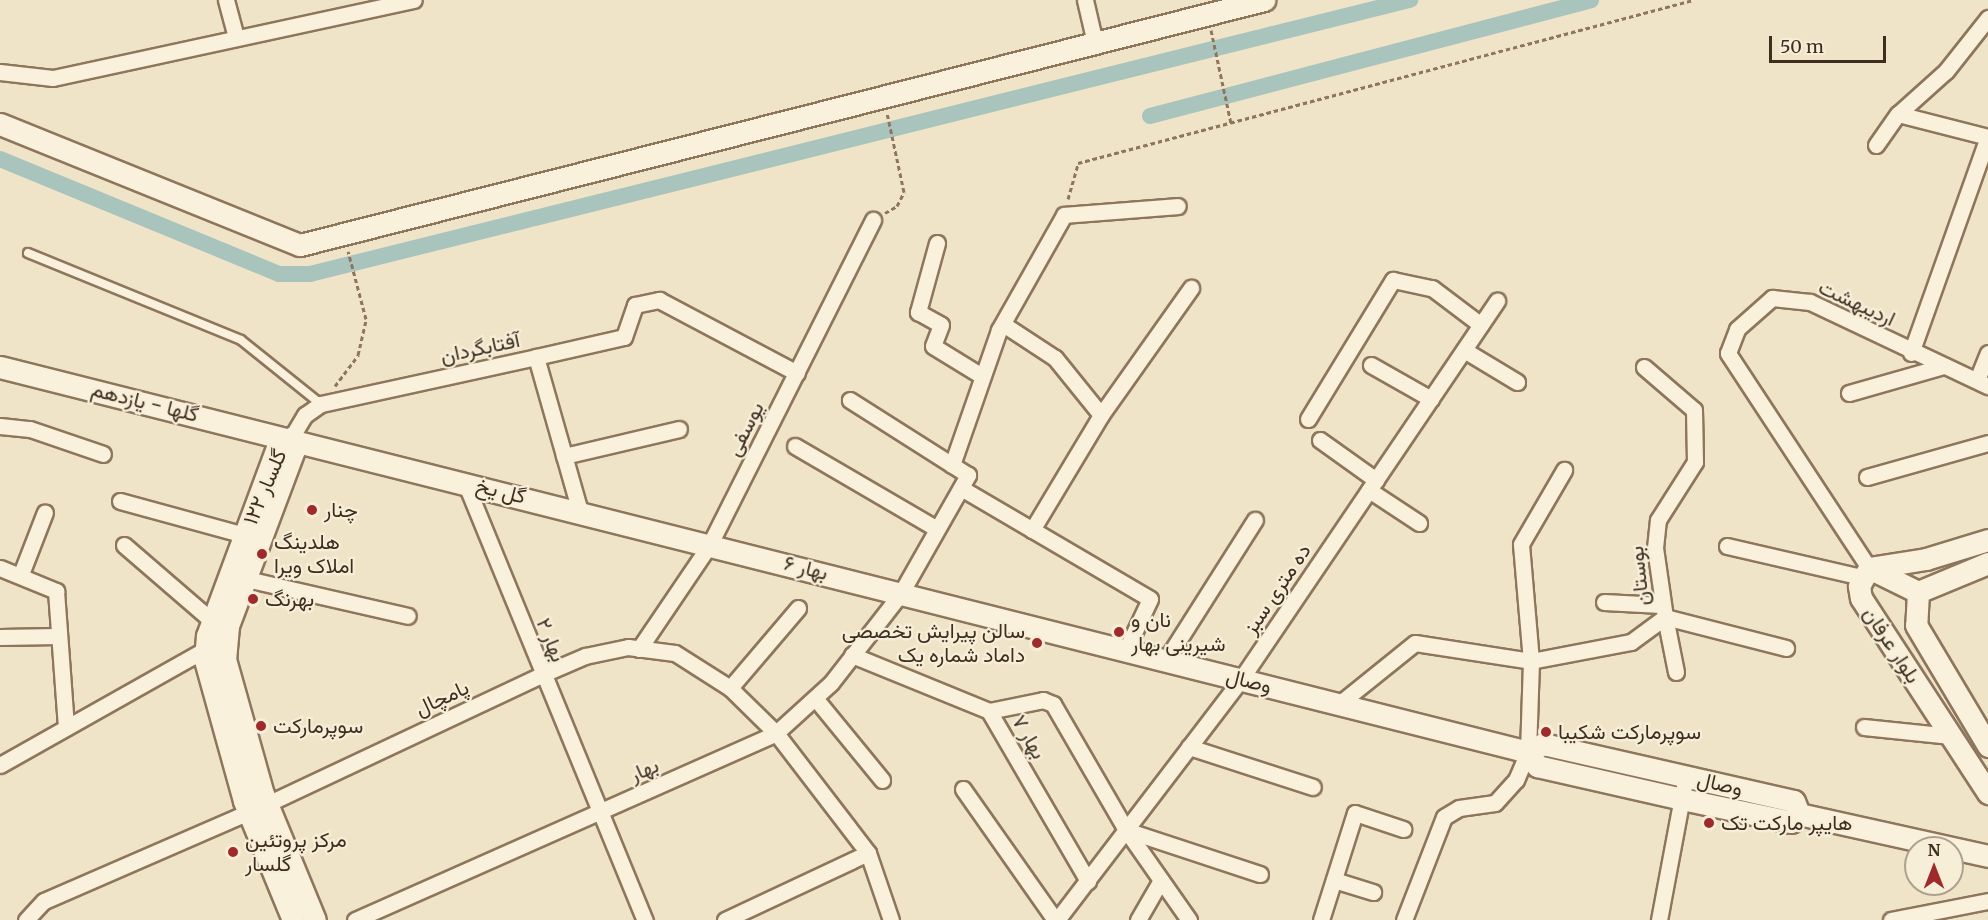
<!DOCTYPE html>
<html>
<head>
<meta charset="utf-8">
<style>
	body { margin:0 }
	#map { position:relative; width:1988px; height:920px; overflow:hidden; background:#f0e4c8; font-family:Merriweather,Vazirmatn,serif }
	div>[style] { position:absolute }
	.canal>* { height:16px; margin:-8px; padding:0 8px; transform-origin:8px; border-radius:8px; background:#a9c4bc }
	.path>* { height:3px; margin-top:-1.5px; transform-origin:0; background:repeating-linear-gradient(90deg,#8d765c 0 4.5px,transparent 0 7.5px) }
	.roads { filter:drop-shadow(2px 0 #8d765c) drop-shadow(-2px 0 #8d765c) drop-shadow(0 2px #8d765c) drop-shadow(0 -2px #8d765c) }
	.service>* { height:8px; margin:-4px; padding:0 4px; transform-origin:4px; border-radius:4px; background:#faf1dc }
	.minor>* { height:15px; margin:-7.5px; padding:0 7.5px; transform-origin:7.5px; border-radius:7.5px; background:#faf1dc }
	.secondary>* { height:21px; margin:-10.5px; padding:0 10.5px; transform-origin:10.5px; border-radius:10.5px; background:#faf1dc }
	.dots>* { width:16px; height:16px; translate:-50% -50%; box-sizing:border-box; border:3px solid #f7eed8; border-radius:50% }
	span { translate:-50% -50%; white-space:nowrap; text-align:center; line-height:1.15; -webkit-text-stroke:4.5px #f7eed8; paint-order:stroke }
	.street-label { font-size:21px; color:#3d2e20 }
	.poi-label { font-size:21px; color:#3d2e20 }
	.left { translate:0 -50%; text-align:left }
	.right { translate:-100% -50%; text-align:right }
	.north { position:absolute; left:1904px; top:836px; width:60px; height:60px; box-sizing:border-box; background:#f7eed8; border:2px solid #ada18e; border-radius:50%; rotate:0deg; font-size:16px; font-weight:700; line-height:24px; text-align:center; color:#3d2e20 }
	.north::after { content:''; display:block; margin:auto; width:21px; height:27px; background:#9e2a2b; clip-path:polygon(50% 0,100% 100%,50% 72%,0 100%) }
	.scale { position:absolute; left:1769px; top:36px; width:117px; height:27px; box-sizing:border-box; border:3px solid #3d2e20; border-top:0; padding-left:8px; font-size:18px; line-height:21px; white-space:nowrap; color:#3d2e20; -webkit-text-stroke:4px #f7eed8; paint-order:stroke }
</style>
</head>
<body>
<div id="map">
	<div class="canal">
		<i style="left:1150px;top:116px;width:456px;rotate:-14.7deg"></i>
		<i style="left:0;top:159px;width:302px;rotate:22.4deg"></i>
		<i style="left:279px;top:274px;width:31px"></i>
		<i style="left:310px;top:274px;width:1134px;rotate:-13.99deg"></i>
	</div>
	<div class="path">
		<i style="left:1211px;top:30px;width:95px;rotate:77.9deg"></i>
		<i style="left:1068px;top:199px;width:37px;rotate:-74deg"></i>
		<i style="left:1078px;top:163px;width:636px;rotate:-14.84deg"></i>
		<i style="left:885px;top:213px;width:14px;rotate:-30deg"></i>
		<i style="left:897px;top:206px;width:16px;rotate:-63deg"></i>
		<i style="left:904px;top:192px;width:81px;rotate:-102.1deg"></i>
		<i style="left:335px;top:386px;width:39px;rotate:-53deg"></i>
		<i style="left:358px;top:355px;width:37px;rotate:-77deg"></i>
		<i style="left:366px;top:319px;width:70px;rotate:-104.8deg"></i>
	</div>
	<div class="roads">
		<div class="service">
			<i style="left:28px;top:253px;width:230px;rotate:22.2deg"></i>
			<i style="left:241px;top:340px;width:102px;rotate:38.7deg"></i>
		</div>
		<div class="minor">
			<i style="left:226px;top:0;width:39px;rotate:75deg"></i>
			<i style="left:1085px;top:0;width:44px;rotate:76.9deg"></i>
			<i style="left:0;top:72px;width:53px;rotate:6.5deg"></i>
			<i style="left:53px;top:78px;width:369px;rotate:-12.2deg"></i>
			<i style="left:1898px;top:114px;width:93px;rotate:14.3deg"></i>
			<i style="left:1876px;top:145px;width:38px;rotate:-55deg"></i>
			<i style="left:1898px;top:114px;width:64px;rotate:-41.9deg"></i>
			<i style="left:1946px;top:71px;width:68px;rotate:-51.6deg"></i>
			<i style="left:937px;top:243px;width:72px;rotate:105.4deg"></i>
			<i style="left:918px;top:312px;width:26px;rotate:29deg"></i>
			<i style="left:941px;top:325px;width:22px;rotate:111deg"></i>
			<i style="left:933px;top:346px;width:57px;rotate:31.5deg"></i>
			<i style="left:1003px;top:324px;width:62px;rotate:33.2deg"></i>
			<i style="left:1055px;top:358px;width:73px;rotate:51.1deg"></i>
			<i style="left:1464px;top:350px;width:62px;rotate:31.1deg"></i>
			<i style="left:1911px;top:353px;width:229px;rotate:-70.4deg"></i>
			<i style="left:536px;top:357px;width:90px;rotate:-12.8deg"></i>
			<i style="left:624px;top:337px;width:34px;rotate:-71deg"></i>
			<i style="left:635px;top:305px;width:25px;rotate:-12deg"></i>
			<i style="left:659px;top:300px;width:156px;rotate:27.9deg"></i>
			<i style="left:1371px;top:365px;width:69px;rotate:29.5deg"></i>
			<i style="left:1977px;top:380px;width:29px;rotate:-68deg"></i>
			<i style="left:1849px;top:393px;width:99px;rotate:-15.9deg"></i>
			<i style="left:1308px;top:419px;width:163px;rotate:-58.6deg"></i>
			<i style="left:1393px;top:280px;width:40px;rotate:12deg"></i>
			<i style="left:1432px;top:288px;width:61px;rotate:37.1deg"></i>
			<i style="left:0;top:426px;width:30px;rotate:6deg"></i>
			<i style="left:30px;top:429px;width:77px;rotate:18.9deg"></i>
			<i style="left:291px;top:438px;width:27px;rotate:-59deg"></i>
			<i style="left:305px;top:415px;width:19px;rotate:-35deg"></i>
			<i style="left:321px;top:404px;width:220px;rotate:-12.3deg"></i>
			<i style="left:536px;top:357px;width:160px;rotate:74.1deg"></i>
			<i style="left:1320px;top:440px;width:69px;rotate:35.5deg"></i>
			<i style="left:795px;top:446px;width:164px;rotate:30.3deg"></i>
			<i style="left:564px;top:456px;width:118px;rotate:-13.2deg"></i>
			<i style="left:952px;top:465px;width:143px;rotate:-70.8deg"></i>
			<i style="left:999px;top:330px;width:132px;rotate:-60.5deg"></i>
			<i style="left:1064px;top:215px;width:114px;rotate:-4.5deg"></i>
			<i style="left:1867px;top:477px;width:126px;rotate:-15.7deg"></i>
			<i style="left:465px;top:482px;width:474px;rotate:67.7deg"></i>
			<i style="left:961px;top:488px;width:219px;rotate:30.4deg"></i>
			<i style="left:1150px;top:599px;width:56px;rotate:115.2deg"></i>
			<i style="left:1369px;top:490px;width:60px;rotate:33.4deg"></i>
			<i style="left:120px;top:501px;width:129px;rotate:15.3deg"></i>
			<i style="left:1032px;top:530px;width:134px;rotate:-59deg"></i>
			<i style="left:1101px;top:415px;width:156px;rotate:-54.7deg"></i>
			<i style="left:124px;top:545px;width:116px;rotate:40.8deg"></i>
			<i style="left:1727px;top:546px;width:138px;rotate:13deg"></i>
			<i style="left:0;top:568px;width:61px;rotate:22.3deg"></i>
			<i style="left:56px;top:591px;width:137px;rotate:85.8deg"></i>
			<i style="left:1869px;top:568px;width:257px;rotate:-123.3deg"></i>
			<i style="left:1728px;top:353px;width:26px;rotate:-69deg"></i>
			<i style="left:1737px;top:329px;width:47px;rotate:-41.5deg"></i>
			<i style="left:1772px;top:298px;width:38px;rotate:6deg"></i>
			<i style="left:1810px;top:302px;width:197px;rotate:25.3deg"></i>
			<i style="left:21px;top:574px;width:66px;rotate:-68.8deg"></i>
			<i style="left:238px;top:577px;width:174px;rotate:12.9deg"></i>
			<i style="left:1604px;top:602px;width:57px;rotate:3deg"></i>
			<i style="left:0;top:637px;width:58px;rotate:-1deg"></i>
			<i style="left:639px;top:649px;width:127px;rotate:-55.9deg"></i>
			<i style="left:710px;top:544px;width:363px;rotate:-63.3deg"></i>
			<i style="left:852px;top:655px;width:148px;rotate:22.2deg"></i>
			<i style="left:989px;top:711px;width:197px;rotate:59.8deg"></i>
			<i style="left:1166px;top:660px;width:166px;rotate:-57.6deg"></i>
			<i style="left:1676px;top:672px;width:56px;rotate:-101.3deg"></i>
			<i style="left:1665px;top:617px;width:125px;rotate:14.4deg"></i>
			<i style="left:730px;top:688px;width:105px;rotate:-49.6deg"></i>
			<i style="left:815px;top:698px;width:106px;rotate:50.7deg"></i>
			<i style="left:1339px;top:704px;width:97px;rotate:-38.8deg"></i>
			<i style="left:1415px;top:643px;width:117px;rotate:8.8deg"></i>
			<i style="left:1531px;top:661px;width:102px;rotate:-10.8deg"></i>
			<i style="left:1631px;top:642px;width:42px;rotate:-36.3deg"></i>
			<i style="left:1665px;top:617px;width:70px;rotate:-98.2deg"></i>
			<i style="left:1655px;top:548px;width:28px;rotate:-84deg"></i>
			<i style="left:1658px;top:520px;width:69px;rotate:-57.5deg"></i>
			<i style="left:1695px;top:462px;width:52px;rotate:-91.1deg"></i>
			<i style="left:1694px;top:410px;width:66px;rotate:-139.3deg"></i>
			<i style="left:989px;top:711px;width:55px;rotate:-11.5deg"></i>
			<i style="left:1043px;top:700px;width:11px;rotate:22deg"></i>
			<i style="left:1053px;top:704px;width:146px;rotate:59.9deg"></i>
			<i style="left:1126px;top:830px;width:110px;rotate:55deg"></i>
			<i style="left:1864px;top:727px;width:87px;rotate:5.9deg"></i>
			<i style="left:1189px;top:747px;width:130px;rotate:17.9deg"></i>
			<i style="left:0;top:765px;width:236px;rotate:-29.4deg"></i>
			<i style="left:963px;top:789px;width:160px;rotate:54.9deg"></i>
			<i style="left:1126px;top:830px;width:141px;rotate:18.2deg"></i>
			<i style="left:1334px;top:880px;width:41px;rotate:17.1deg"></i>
			<i style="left:26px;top:920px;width:26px;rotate:-47deg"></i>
			<i style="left:44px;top:901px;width:243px;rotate:-23.5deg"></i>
			<i style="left:267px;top:804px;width:305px;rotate:-25.2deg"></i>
			<i style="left:543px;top:674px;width:46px;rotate:-23.2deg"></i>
			<i style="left:585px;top:656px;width:44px;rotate:-11.8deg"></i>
			<i style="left:628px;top:647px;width:47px;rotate:7.3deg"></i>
			<i style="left:675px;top:653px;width:65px;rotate:32.5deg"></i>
			<i style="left:730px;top:688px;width:64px;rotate:44.4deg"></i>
			<i style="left:776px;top:733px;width:151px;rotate:52.5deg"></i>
			<i style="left:868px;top:853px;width:71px;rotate:71.1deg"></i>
			<i style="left:355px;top:920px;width:461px;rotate:-23.9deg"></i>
			<i style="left:776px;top:733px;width:74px;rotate:-42.3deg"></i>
			<i style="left:831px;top:683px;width:114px;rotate:-52.1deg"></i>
			<i style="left:901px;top:593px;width:136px;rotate:-60.4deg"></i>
			<i style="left:968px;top:475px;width:140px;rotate:-147.6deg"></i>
			<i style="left:725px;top:920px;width:158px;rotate:-25.1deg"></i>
			<i style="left:1057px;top:920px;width:303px;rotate:-52.6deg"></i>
			<i style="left:1241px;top:679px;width:457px;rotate:-55.9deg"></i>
			<i style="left:1138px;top:920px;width:46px;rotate:-60.1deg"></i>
			<i style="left:1321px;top:920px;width:112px;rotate:-72.4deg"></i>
			<i style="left:1355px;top:813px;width:51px;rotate:18.4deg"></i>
			<i style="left:1404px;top:920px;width:110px;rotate:-68.8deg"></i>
			<i style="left:1444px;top:817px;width:17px;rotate:-31deg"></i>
			<i style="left:1459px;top:808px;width:36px;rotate:-8deg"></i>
			<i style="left:1495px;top:803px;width:31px;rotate:-48deg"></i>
			<i style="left:1516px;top:780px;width:30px;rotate:-67deg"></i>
			<i style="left:1528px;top:752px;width:91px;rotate:-88.1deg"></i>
			<i style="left:1531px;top:661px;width:117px;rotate:-94.9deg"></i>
			<i style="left:1521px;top:544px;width:86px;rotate:-59.8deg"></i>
			<i style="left:1659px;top:920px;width:147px;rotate:-79.4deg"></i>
			<i style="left:1891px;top:920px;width:99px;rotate:-11.1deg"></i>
		</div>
		<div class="secondary">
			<i style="left:0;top:124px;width:323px;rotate:22deg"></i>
			<i style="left:300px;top:245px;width:995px;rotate:-14.26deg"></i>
			<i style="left:0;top:367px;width:1576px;rotate:14.14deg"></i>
			<i style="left:1528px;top:752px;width:17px;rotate:-28deg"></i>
			<i style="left:1543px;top:744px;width:257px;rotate:12.8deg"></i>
			<i style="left:1794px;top:801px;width:14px;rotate:69deg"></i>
			<i style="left:291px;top:438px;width:15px;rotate:152deg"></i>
			<i style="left:278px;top:445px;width:204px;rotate:110.4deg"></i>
			<i style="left:207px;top:636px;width:24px;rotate:95deg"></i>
			<i style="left:205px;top:660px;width:146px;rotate:74.5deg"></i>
			<i style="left:244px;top:801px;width:129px;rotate:67.6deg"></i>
			<i style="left:291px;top:438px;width:12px;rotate:76deg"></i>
			<i style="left:294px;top:450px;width:188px;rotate:110.6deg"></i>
			<i style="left:228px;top:626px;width:33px;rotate:95deg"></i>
			<i style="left:225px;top:659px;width:140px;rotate:74.3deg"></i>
			<i style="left:263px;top:794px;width:136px;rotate:67.6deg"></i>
			<i style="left:1988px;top:540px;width:65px;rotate:163deg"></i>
			<i style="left:1926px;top:559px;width:58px;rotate:171deg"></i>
			<i style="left:1869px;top:568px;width:21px;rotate:119deg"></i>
			<i style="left:1859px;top:586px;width:12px;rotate:81deg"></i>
			<i style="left:1861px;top:598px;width:233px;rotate:56.9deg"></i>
			<i style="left:1988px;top:563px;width:76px;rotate:157.5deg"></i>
			<i style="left:1918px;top:592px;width:33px;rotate:93deg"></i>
			<i style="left:1916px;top:625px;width:141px;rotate:59.2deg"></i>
			<i style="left:1869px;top:568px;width:55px;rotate:26.1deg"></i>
			<i style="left:1528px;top:752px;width:17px;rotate:57deg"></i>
			<i style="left:1537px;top:766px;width:149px;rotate:12.8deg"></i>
			<i style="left:1682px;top:799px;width:111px;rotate:11.9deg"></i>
			<i style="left:1791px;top:822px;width:11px;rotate:-45deg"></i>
			<i style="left:1799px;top:814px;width:194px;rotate:12.5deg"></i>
		</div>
	</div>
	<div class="dots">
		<i style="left:312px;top:510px;background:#9e2a2b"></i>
		<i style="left:262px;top:554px;background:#9e2a2b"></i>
		<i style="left:253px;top:599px;background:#9e2a2b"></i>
		<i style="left:1119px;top:632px;background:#9e2a2b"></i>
		<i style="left:1037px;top:643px;background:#9e2a2b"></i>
		<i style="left:261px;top:726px;background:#9e2a2b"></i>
		<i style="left:1546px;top:732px;background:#9e2a2b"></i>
		<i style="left:1709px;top:823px;background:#9e2a2b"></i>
		<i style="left:233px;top:852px;background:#9e2a2b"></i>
	</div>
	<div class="street-label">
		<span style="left:1857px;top:303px;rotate:25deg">اردیبهشت</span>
		<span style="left:480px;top:348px;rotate:-12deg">آفتابگردان</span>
		<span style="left:145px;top:402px;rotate:14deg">گلها - یازدهم</span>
		<span style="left:745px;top:429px;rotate:-63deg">یوسفی</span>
		<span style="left:265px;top:487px;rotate:-67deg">گلسار ۱۲۲</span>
		<span style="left:501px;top:491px;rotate:14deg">گل یخ</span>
		<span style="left:806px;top:568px;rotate:14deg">بهار ۶</span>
		<span style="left:1639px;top:576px;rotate:-96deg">بوستان</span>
		<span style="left:1277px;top:589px;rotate:-56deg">ده متری سبز</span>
		<span style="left:551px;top:640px;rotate:68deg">بهار ۲</span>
		<span style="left:1892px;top:645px;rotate:57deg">بلوار عرفان</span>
		<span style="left:1249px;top:681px;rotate:14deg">وصال</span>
		<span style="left:442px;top:698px;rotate:-25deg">پامچال</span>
		<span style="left:1029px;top:737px;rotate:60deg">بهار ۷</span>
		<span style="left:644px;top:770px;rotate:-24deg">بهار</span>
		<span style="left:1720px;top:784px;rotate:13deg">وصال</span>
	</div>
	<div class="poi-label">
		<span class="left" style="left:324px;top:510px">چنار</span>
		<span class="left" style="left:274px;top:554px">هلدینگ<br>املاک ویرا</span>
		<span class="left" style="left:265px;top:599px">بهرنگ</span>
		<span class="left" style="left:1131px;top:632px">نان و<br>شیرینی بهار</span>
		<span class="right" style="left:1025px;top:643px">سالن پیرایش تخصصی<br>داماد شماره یک</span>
		<span class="left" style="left:273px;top:726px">سوپرمارکت</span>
		<span class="left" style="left:1558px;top:732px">سوپرمارکت شکیبا</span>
		<span class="left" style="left:1721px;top:823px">هایپر مارکت تک</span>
		<span class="left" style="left:245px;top:852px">مرکز پروتئین<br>گلسار</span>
	</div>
	<div class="north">N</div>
	<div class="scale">50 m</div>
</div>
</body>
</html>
